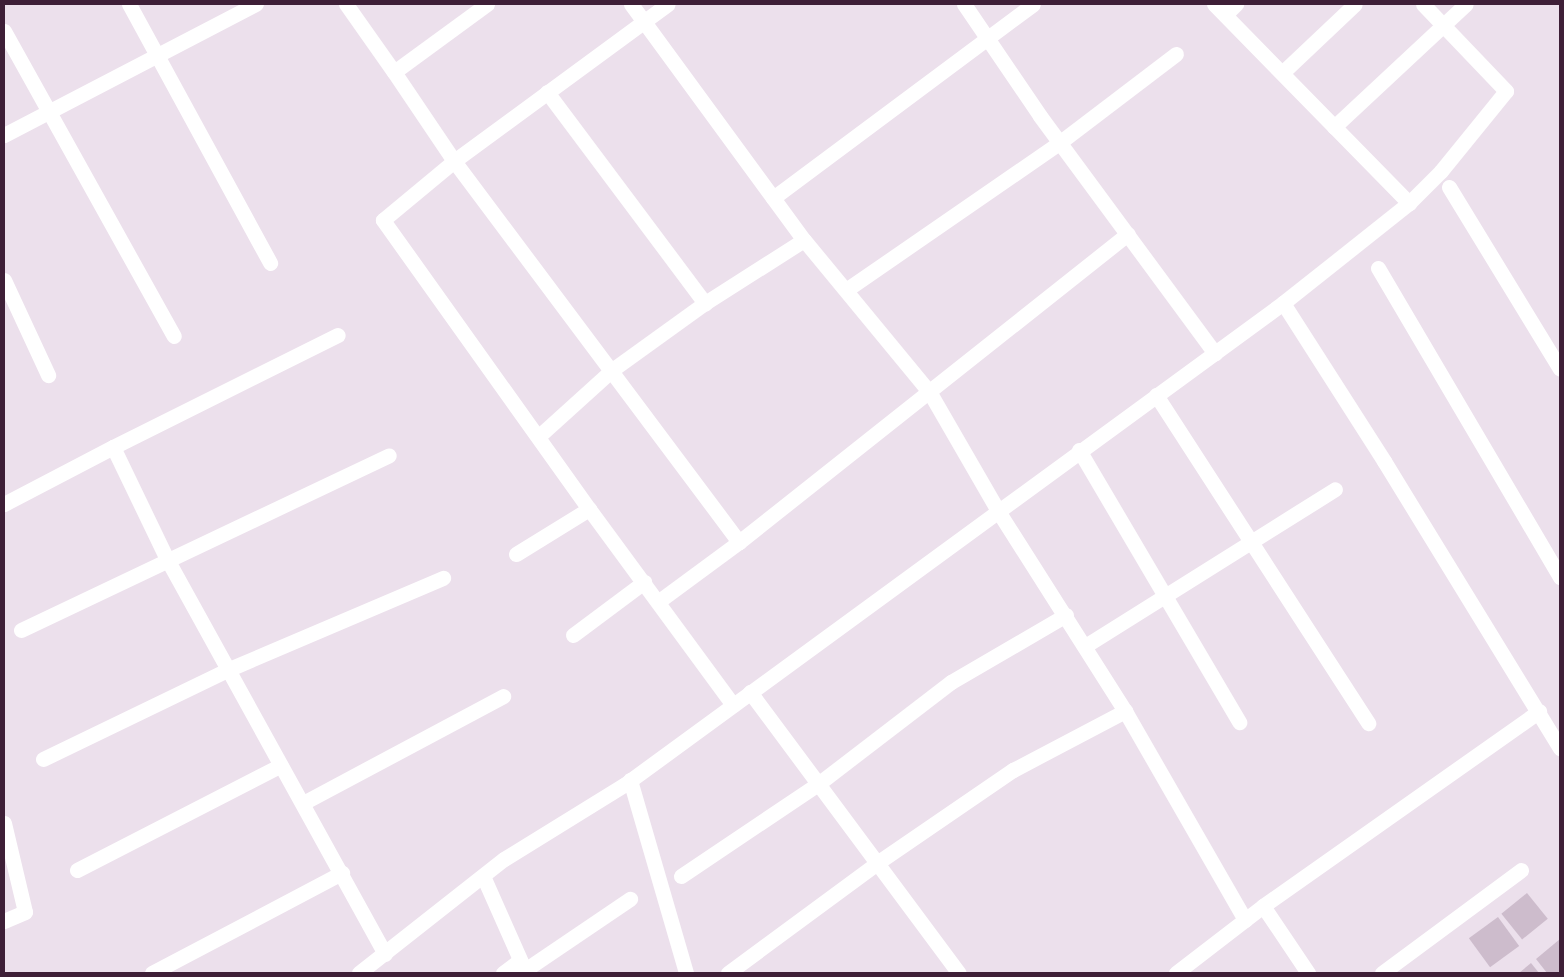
<!DOCTYPE html>
<html>
<head>
<meta charset="utf-8">
<style>
	body { margin:0 }
	#map { position:relative; width:1564px; height:977px; overflow:hidden; background:#ece0ec; font-family:Lato,sans-serif }
	div>[style] { position:absolute }
	[style*='--x'] { left:calc(var(--x)*1px); top:calc(var(--y)*1px); width:calc(var(--w)*1px); rotate:calc(var(--a)*1deg) }
	.building>* { inset:0; background:#cdbccc; transform-origin:0 0 }
	.street>* { height:15px; margin:-7.5px; padding:0 7.5px; transform-origin:7.5px; border-radius:7.5px; background:#fff }
	span { translate:-50% -50%; white-space:nowrap; text-align:center; line-height:1.15; -webkit-text-stroke:4px #f8f1f9; paint-order:stroke }
	.frame { position:absolute; inset:0; border:5px solid #3e1f37; pointer-events:none }
</style>
</head>
<body>
<div id="map">
	<div class="building">
		<div style="left:1527px;top:893px;width:33px;height:33px;rotate:51deg"></div>
		<div style="left:1498px;top:917px;width:36px;height:36px;rotate:54deg"></div>
		<div style="clip-path:polygon(1560px 939px,1560px 973px,1547px 973px,1536px 959px)"></div>
		<div style="clip-path:polygon(1531px 963px,1539px 973px,1519px 973px)"></div>
	</div>
	<div class="street">
		<div style="--x:129;--y:4;--w:295;--a:61.4"></div>
		<div style="--x:346;--y:4;--w:83;--a:54.8"></div>
		<div style="--x:487;--y:4;--w:115;--a:143.8"></div>
		<div style="--x:394;--y:72;--w:107;--a:56"></div>
		<div style="--x:454;--y:161;--w:265;--a:-36.3"></div>
		<div style="--x:631;--y:4;--w:293;--a:53.8"></div>
		<div style="--x:804;--y:240;--w:198;--a:50.5"></div>
		<div style="--x:930;--y:393;--w:136;--a:60"></div>
		<div style="--x:998;--y:511;--w:237;--a:57.6"></div>
		<div style="--x:964;--y:4;--w:135;--a:55.8"></div>
		<div style="--x:1040;--y:116;--w:295;--a:53.6"></div>
		<div style="--x:1214;--y:4;--w:279;--a:45.6"></div>
		<div style="--x:1225;--y:15;--w:16;--a:-45"></div>
		<div style="--x:4;--y:31;--w:349;--a:60.9"></div>
		<div style="--x:1282;--y:73;--w:100;--a:-43.4"></div>
		<div style="--x:547;--y:92;--w:264;--a:53.2"></div>
		<div style="--x:1334;--y:127;--w:180;--a:-43"></div>
		<div style="--x:4;--y:135;--w:284;--a:-27.5"></div>
		<div style="--x:1449;--y:187;--w:213;--a:58.6"></div>
		<div style="--x:773;--y:198;--w:324;--a:-36.7"></div>
		<div style="--x:1378;--y:268;--w:359;--a:59.5"></div>
		<div style="--x:4;--y:280;--w:105;--a:65.1"></div>
		<div style="--x:846;--y:290;--w:259;--a:-34.6"></div>
		<div style="--x:1059;--y:143;--w:147;--a:-37.3"></div>
		<div style="--x:1283;--y:303;--w:188;--a:57.4"></div>
		<div style="--x:1384;--y:461;--w:337;--a:58.5"></div>
		<div style="--x:1156;--y:395;--w:391;--a:57.1"></div>
		<div style="--x:539;--y:436;--w:98;--a:-42.1"></div>
		<div style="--x:612;--y:370;--w:115;--a:-35.8"></div>
		<div style="--x:705;--y:303;--w:117;--a:-32.5"></div>
		<div style="--x:113;--y:447;--w:251;--a:-26.5"></div>
		<div style="--x:1079;--y:450;--w:316;--a:59.5"></div>
		<div style="--x:4;--y:504;--w:123;--a:-27.6"></div>
		<div style="--x:113;--y:447;--w:124;--a:64.3"></div>
		<div style="--x:167;--y:559;--w:451;--a:61.1"></div>
		<div style="--x:516;--y:554;--w:86;--a:-31.7"></div>
		<div style="--x:659;--y:601;--w:99;--a:-36.4"></div>
		<div style="--x:21;--y:630;--w:407;--a:-25.4"></div>
		<div style="--x:573;--y:635;--w:89;--a:-36.7"></div>
		<div style="--x:1085;--y:646;--w:295;--a:-32.1"></div>
		<div style="--x:750;--y:692;--w:350;--a:53.4"></div>
		<div style="--x:733;--y:705;--w:243;--a:-126.3"></div>
		<div style="--x:589;--y:509;--w:355;--a:-125.5"></div>
		<div style="--x:383;--y:220;--w:92;--a:-39.7"></div>
		<div style="--x:454;--y:161;--w:476;--a:53.2"></div>
		<div style="--x:739;--y:542;--w:496;--a:-38.4"></div>
		<div style="--x:43;--y:759;--w:204;--a:-25.8"></div>
		<div style="--x:227;--y:670;--w:235;--a:-23.1"></div>
		<div style="--x:630;--y:780;--w:201;--a:73.8"></div>
		<div style="--x:303;--y:803;--w:227;--a:-28.1"></div>
		<div style="--x:4;--y:823;--w:91;--a:76.7"></div>
		<div style="--x:25;--y:912;--w:23;--a:157"></div>
		<div style="--x:77;--y:870;--w:229;--a:-27.2"></div>
		<div style="--x:483;--y:876;--w:106;--a:66.1"></div>
		<div style="--x:681;--y:876;--w:165;--a:-33.9"></div>
		<div style="--x:818;--y:784;--w:168;--a:-37.5"></div>
		<div style="--x:951;--y:682;--w:133;--a:-30.2"></div>
		<div style="--x:1263;--y:906;--w:81;--a:56.1"></div>
		<div style="--x:525;--y:970;--w:127;--a:-34.1"></div>
		<div style="--x:152;--y:973;--w:215;--a:-27.8"></div>
		<div style="--x:359;--y:973;--w:184;--a:-38.2"></div>
		<div style="--x:504;--y:859;--w:141;--a:-31.7"></div>
		<div style="--x:624;--y:785;--w:816;--a:-36.18"></div>
		<div style="--x:1283;--y:303;--w:161;--a:-38.4"></div>
		<div style="--x:1409;--y:203;--w:45;--a:-45"></div>
		<div style="--x:1441;--y:171;--w:103;--a:-50.9"></div>
		<div style="--x:1506;--y:91;--w:120;--a:-133.7"></div>
		<div style="--x:503;--y:973;--w:21;--a:-37"></div>
		<div style="--x:728;--y:973;--w:185;--a:-36.4"></div>
		<div style="--x:877;--y:863;--w:165;--a:-34.4"></div>
		<div style="--x:1013;--y:770;--w:127;--a:-27.8"></div>
		<div style="--x:1125;--y:711;--w:241;--a:60.1"></div>
		<div style="--x:1176;--y:973;--w:110;--a:-37.6"></div>
		<div style="--x:1263;--y:906;--w:338;--a:-35.2"></div>
		<div style="--x:1382;--y:973;--w:173;--a:-36.5"></div>
	</div>
	<div class="frame"></div>
</div>
</body>
</html>
